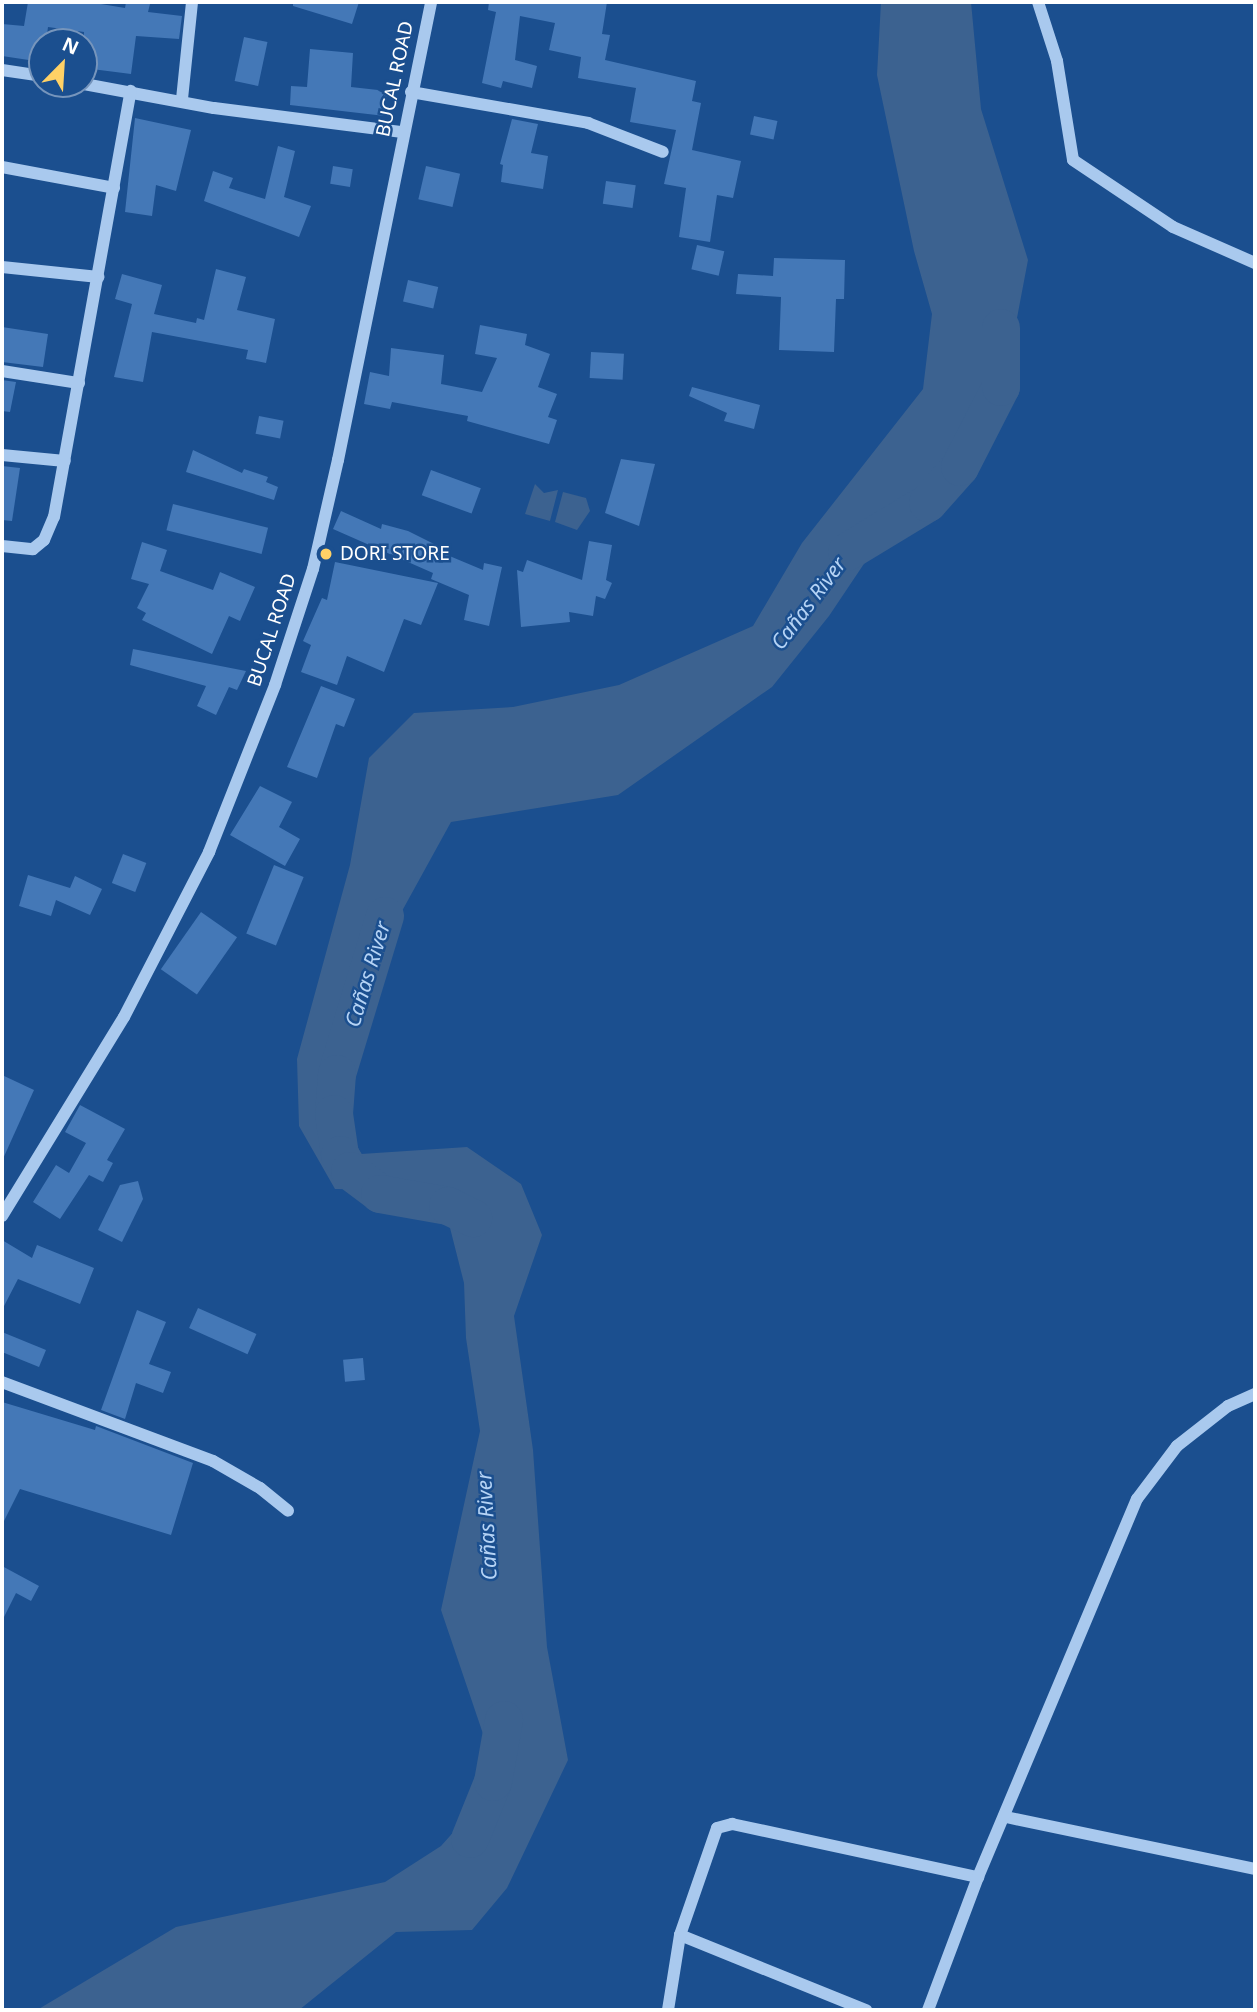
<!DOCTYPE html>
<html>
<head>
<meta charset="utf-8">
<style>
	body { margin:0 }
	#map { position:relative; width:1257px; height:2012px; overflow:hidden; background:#1b4f8f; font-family:"Noto Sans",sans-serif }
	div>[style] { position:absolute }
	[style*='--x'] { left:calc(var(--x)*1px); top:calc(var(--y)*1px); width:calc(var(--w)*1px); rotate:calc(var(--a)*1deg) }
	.water>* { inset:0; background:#3c6290 }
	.river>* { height:38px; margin:-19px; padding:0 19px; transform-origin:19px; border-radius:19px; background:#3c6290 }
	.building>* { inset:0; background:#4478b7; transform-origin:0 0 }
	.minor>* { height:12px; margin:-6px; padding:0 6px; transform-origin:6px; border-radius:6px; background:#a9c9ee }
	.dots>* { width:19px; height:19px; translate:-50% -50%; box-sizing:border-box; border:4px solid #1b4f8f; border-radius:50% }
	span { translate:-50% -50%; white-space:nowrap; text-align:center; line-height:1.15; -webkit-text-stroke:5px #1b4f8f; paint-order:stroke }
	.street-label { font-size:19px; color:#fff }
	.poi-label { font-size:19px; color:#fff }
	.left { translate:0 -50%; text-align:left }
	.water-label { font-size:21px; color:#b5d3f5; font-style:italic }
	.frame { position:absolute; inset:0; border:4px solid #fff; pointer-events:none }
	.north { position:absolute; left:28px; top:28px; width:70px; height:70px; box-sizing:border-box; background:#1b4f8f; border:2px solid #7695bc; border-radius:50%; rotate:24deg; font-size:19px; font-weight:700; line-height:28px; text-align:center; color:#fff }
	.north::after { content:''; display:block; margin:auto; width:24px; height:32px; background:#ffd166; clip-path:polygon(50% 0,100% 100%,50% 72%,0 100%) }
</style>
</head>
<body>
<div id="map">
	<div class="water">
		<div style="clip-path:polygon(881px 2px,971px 2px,981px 109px,1028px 260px,1009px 360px,983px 422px,947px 479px,892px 522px,829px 616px,772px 687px,618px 795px,451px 822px,336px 1031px,346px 1122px,361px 1154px,467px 1147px,521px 1184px,542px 1235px,514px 1316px,533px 1450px,547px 1647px,568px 1760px,507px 1888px,472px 1930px,396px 1932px,299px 2010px,37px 2010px,176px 1927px,385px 1882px,441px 1846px,499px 1781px,441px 1610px,480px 1431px,466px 1338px,464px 1283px,447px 1216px,401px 1190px,335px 1189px,299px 1126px,297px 1059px,350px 865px,369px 758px,414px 713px,513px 707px,619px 685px,753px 626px,802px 543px,923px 389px,932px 314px,914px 251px,877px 75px)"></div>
		<div style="clip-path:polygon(535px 484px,544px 493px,558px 490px,550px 521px,525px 514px)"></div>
		<div style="clip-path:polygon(563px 492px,586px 498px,590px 511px,577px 530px,555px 522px)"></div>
	</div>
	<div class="river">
		<div style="--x:847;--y:552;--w:95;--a:-31.2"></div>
		<div style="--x:928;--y:503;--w:48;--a:-48.4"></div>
		<div style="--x:960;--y:467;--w:90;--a:-62.9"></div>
		<div style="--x:1001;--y:387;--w:59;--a:-90"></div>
		<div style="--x:385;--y:916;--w:165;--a:106.9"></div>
		<div style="--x:337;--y:1074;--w:40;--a:94.3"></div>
		<div style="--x:334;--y:1114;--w:41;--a:81.7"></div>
		<div style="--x:340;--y:1155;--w:19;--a:58"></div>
		<div style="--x:350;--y:1171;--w:38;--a:37"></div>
		<div style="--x:380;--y:1194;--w:69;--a:10"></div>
		<div style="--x:448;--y:1206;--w:28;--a:26"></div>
		<div style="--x:470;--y:1839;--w:61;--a:-68"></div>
		<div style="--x:493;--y:1782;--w:63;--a:-79.9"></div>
	</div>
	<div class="building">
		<div style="clip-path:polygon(28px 2px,89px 2px,125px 8px,126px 2px,150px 4px,148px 12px,182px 16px,179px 39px,136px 36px,131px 74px,84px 68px,84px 32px,48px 27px,46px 42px,42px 42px,42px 62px,2px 56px,2px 24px,24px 26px)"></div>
		<div style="clip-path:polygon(293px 2px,359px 2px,352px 24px,293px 6px)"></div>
		<div style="clip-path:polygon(489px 2px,607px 2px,602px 34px,610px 35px,605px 60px,696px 81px,692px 101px,701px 103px,692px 150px,741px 161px,733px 198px,717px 195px,710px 242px,679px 237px,686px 188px,664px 184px,676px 130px,630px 122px,636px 88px,578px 78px,581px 57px,549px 50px,555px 23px,520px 16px,515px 60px,537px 66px,532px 88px,503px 81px,501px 88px,482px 83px,496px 12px,488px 10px)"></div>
		<div style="left:244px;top:37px;width:24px;height:45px;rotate:12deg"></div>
		<div style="clip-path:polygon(310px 49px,353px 53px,351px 87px,387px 91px,385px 116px,290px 105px,291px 86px,307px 87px)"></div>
		<div style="left:754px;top:116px;width:24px;height:19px;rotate:12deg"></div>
		<div style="clip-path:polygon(135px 118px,191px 130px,176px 191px,156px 185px,152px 216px,125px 212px)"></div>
		<div style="clip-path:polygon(512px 119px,538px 124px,531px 153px,548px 156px,543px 189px,501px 182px,503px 165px,500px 164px)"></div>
		<div style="clip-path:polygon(278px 146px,295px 151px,284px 197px,311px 206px,299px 237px,204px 201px,213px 171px,233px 178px,229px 188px,265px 199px)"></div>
		<div style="left:333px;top:166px;width:20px;height:18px;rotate:9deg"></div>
		<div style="left:426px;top:166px;width:35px;height:34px;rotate:13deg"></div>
		<div style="left:606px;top:181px;width:30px;height:23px;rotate:8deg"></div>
		<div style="left:697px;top:245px;width:28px;height:25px;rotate:13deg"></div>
		<div style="clip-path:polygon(774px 258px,845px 260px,844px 299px,836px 299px,834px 352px,779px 350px,781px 297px,736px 294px,738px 274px,773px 276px)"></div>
		<div style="clip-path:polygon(216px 269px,246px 277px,237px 310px,275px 319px,266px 363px,246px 359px,248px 350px,152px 332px,143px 382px,114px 377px,132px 304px,115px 299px,122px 274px,162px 285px,154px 314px,196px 323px,197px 318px,204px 320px)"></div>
		<div style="left:408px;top:280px;width:31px;height:22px;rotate:13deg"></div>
		<div style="clip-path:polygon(480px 325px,527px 334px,525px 345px,550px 354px,538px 387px,557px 394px,548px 417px,557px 420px,549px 444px,467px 421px,468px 416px,392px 402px,390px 409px,364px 404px,370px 372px,389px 376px,391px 348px,444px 355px,441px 384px,482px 392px,497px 358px,475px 354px)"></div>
		<div style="clip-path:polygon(2px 327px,48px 334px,43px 367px,2px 362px)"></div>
		<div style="left:591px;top:352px;width:33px;height:26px;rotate:3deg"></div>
		<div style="clip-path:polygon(2px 380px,16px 382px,10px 412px,2px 411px)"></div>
		<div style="clip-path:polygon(692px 387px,760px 405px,754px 429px,724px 421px,727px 413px,689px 396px)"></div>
		<div style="left:259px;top:416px;width:25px;height:18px;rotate:11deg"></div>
		<div style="clip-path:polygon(193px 450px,242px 473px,244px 469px,268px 477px,266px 482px,278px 487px,274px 500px,186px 472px)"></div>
		<div style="clip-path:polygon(621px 459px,655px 464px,639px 526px,605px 513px)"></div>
		<div style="clip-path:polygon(2px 466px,20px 468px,12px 521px,2px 520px)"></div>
		<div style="left:431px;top:470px;width:53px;height:27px;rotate:20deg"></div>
		<div style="left:173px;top:504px;width:98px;height:27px;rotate:14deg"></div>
		<div style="clip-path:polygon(341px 511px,381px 529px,382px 524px,408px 531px,442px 548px,440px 552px,483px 570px,484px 563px,502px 567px,489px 626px,464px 620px,469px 595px,431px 579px,433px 573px,333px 529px)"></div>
		<div style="clip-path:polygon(589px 541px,612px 545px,606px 580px,612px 583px,605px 599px,596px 596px,593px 616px,569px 612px,570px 622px,521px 627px,517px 570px,523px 572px,527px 560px,582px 580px)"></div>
		<div style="clip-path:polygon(142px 542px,167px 550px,160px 571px,213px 590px,220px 572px,255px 587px,240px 621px,229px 616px,212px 654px,142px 620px,146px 613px,137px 608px,149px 584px,131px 579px)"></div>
		<div style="clip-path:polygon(335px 562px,438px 583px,421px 625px,404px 619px,384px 672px,347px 656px,337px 685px,301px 672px,311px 645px,303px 641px,322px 598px,327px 600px)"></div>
		<div style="clip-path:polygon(133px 649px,246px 671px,237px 690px,229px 687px,216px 715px,197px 706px,206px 686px,130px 665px)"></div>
		<div style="clip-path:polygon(321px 686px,355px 699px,344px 727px,336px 724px,317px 778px,287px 767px)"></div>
		<div style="clip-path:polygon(260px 786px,292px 802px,279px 827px,300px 839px,285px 866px,230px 835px)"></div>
		<div style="left:123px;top:854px;width:25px;height:31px;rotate:21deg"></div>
		<div style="left:274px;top:865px;width:32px;height:74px;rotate:22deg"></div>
		<div style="clip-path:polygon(28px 875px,70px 888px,75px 876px,102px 889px,90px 915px,56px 900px,51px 916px,19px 906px)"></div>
		<div style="left:201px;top:912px;width:44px;height:70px;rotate:35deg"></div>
		<div style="clip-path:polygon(2px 1075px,34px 1090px,2px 1161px)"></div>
		<div style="clip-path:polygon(80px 1105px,125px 1129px,107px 1160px,113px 1163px,103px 1182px,89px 1175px,60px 1219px,33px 1202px,56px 1165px,69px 1173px,86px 1143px,65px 1132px)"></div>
		<div style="clip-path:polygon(138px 1181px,143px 1199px,122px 1242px,98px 1230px,120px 1185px)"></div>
		<div style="clip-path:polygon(2px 1240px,32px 1258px,37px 1245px,94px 1268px,80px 1304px,18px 1279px,2px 1310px)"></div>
		<div style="left:198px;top:1308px;width:64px;height:22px;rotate:24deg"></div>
		<div style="clip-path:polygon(137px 1310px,166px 1322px,149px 1364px,171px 1372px,163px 1393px,136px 1383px,125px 1419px,101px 1410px)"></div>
		<div style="clip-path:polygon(2px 1332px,46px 1350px,39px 1367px,2px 1352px)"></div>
		<div style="left:363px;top:1358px;width:22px;height:20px;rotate:85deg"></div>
		<div style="clip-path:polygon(2px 1402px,95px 1430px,96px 1426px,193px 1463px,171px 1535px,20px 1489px,2px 1525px)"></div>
		<div style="clip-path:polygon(2px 1566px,39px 1586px,31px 1601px,16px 1593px,2px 1621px)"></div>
	</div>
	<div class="minor">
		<div style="--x:1038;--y:2;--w:62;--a:72.1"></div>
		<div style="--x:1057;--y:61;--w:100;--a:80.8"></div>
		<div style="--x:1073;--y:160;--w:120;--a:33.8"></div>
		<div style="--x:1173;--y:227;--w:90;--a:23.7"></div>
		<div style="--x:2;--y:70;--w:40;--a:8.5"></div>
		<div style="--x:84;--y:84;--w:132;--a:10.5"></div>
		<div style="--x:214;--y:108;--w:190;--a:7.3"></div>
		<div style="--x:411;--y:92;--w:180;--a:9.9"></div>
		<div style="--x:588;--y:123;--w:80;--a:21.1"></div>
		<div style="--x:182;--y:99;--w:98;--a:-84.1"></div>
		<div style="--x:2;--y:167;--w:114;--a:10.6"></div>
		<div style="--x:2;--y:267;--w:97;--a:5.9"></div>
		<div style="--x:2;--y:371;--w:78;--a:8.9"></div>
		<div style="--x:2;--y:455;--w:63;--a:5.4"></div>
		<div style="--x:2;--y:546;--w:31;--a:6"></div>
		<div style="--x:33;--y:549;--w:14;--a:-39"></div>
		<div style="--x:44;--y:540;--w:25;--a:-67"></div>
		<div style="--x:54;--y:517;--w:433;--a:-79.8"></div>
		<div style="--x:2;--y:1216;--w:233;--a:-58.5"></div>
		<div style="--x:124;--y:1017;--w:186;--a:-62.7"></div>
		<div style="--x:209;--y:852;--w:180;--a:-68.4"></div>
		<div style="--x:275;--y:685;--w:122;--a:-71.9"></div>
		<div style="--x:313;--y:569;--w:112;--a:-77.1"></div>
		<div style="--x:338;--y:460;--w:467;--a:-78.5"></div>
		<div style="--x:2;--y:1382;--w:225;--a:20.5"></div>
		<div style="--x:213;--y:1461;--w:54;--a:29.9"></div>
		<div style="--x:260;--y:1488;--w:36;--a:39"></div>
		<div style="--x:1006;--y:1817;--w:254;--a:11.8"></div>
		<div style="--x:680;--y:1935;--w:201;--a:22"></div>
		<div style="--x:668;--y:2010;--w:76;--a:-80.9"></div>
		<div style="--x:680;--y:1935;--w:113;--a:-70.9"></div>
		<div style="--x:717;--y:1828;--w:16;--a:-15"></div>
		<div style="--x:732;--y:1824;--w:252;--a:12.2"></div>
		<div style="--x:928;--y:2010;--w:142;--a:-69.4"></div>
		<div style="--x:978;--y:1877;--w:410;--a:-67.2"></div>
		<div style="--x:1137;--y:1499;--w:66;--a:-53"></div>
		<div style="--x:1177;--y:1446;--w:65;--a:-38.1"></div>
		<div style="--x:1228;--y:1406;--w:30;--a:-24"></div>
	</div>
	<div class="dots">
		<div style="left:326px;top:554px;background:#ffd166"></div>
	</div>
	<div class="street-label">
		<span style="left:395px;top:79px;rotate:-78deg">BUCAL ROAD</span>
		<span style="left:272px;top:630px;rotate:-72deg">BUCAL ROAD</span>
	</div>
	<div class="poi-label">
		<span class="left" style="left:340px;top:554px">DORI STORE</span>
	</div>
	<div class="water-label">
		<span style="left:808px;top:603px;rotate:-53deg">Cañas River</span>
		<span style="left:367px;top:974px;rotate:-73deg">Cañas River</span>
		<span style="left:486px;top:1526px;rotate:-93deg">Cañas River</span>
	</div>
	<div class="frame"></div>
	<div class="north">N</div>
</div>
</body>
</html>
